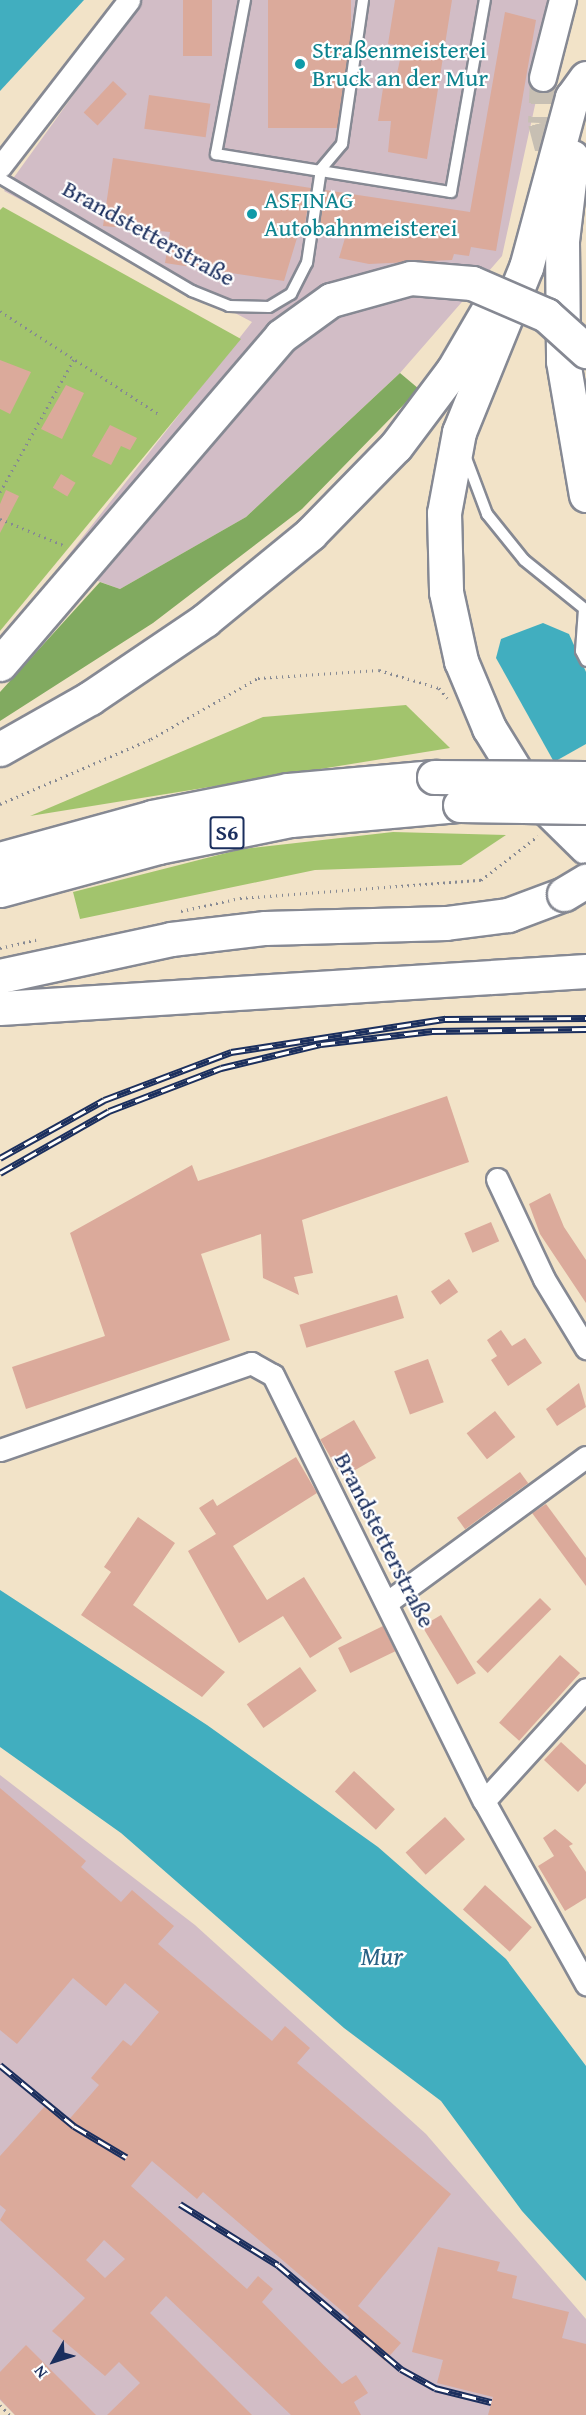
<!DOCTYPE html>
<html>
<head>
<meta charset="utf-8">
<style>
	body { margin:0 }
	#map { position:relative; width:586px; height:2415px; overflow:hidden; background:#f2e3c8; font-family:"Gentium Book Plus",serif }
	div>[style] { position:absolute }
	[style*='--x'] { left:calc(var(--x)*1px); top:calc(var(--y)*1px); width:calc(var(--w)*1px); rotate:calc(var(--a)*1deg) }
	.industrial>* { inset:0; background:#d2bdc6 }
	.green>* { inset:0; background:#a2c46d }
	.forest>* { inset:0; background:#81aa60 }
	.water>* { inset:0; background:#41aebf }
	.building>* { inset:0; background:#dbaa9b; transform-origin:0 0 }
	.tertiary-tunnel>* { height:26px; margin-top:-13px; transform-origin:0; background:repeating-linear-gradient(90deg,#c7bfb3 0 26px,transparent 0 39px) }
	.path>* { height:3px; margin-top:-1.5px; transform-origin:0; background:repeating-linear-gradient(90deg,#868993 0 1.5px,transparent 0 6px) }
	.roads { filter:drop-shadow(2px 0 #868993) drop-shadow(-2px 0 #868993) drop-shadow(0 2px #868993) drop-shadow(0 -2px #868993) }
	.service>* { height:10px; margin:-5px; padding:0 5px; transform-origin:5px; border-radius:5px; background:#fff }
	.minor>* { height:21px; margin:-10.5px; padding:0 10.5px; transform-origin:10.5px; border-radius:10.5px; background:#fff }
	.tertiary>* { height:26px; margin:-13px; padding:0 13px; transform-origin:13px; border-radius:13px; background:#fff }
	.motorway>* { height:33px; margin:-16.5px; padding:0 16.5px; transform-origin:16.5px; border-radius:16.5px; background:#fff }
	.rail>* { height:7px; margin-top:-3.5px; transform-origin:0; background:repeating-linear-gradient(90deg,#fff 0 14px,#1b2f5e 0 28px); box-sizing:border-box; border-block:2px solid #1b2f5e }
	.bridges { filter:drop-shadow(2px 0 #868993) drop-shadow(-2px 0 #868993) drop-shadow(0 2px #868993) drop-shadow(0 -2px #868993) }
	.motorway-bridge>* { height:33px; margin:-16.5px; padding:0 16.5px; transform-origin:16.5px; border-radius:16.5px; background:#fff }
	.dots>* { width:16px; height:16px; translate:-50% -50%; box-sizing:border-box; border:3px solid #fff; border-radius:50% }
	span { translate:-50% -50%; white-space:nowrap; text-align:center; line-height:1.15; -webkit-text-stroke:4.5px #fff; paint-order:stroke }
	.shield-label span { padding:2px 4px; background:#fff; border:2px solid; border-radius:4px; -webkit-text-stroke-width:0 }
	.shield-label { font-size:22px; color:#1b2f5e; font-weight:700 }
	.culture-label { font-size:24px; color:#0d838f }
	.left { translate:0 -50%; text-align:left }
	.street-label { font-size:24px; color:#1b2f5e }
	.water-label { font-size:26px; color:#2a6285; font-style:italic }
	.north { position:absolute; left:24px; top:2331px; width:60px; height:60px; -webkit-text-stroke:4px #fff; paint-order:stroke; rotate:231deg; font-size:16px; font-weight:700; line-height:24px; text-align:center; color:#1b2f5e }
	.north::after { content:''; display:block; margin:auto; width:21px; height:27px; background:#1b2f5e; clip-path:polygon(50% 0,100% 100%,50% 72%,0 100%) }
</style>
</head>
<body>
<div id="map">
	<div class="industrial">
		<div style="clip-path:polygon(142px 0,558px 0,502px 256px,400px 373px,246px 517px,120px 589px,59px 567px,252px 322px,4px 191px)"></div>
		<div style="clip-path:polygon(0 1775px,195px 1925px,426px 2134px,586px 2319px,586px 2415px,15px 2415px,0 2400px)"></div>
	</div>
	<div class="green">
		<div style="clip-path:polygon(3px 207px,241px 339px,0 631px,0 210px)"></div>
		<div style="clip-path:polygon(406px 705px,450px 748px,30px 816px,263px 717px)"></div>
		<div style="clip-path:polygon(393px 832px,506px 835px,461px 865px,315px 870px,80px 919px,73px 892px,242px 849px)"></div>
	</div>
	<div class="forest">
		<div style="clip-path:polygon(400px 373px,419px 389px,302px 509px,153px 623px,0 721px,0 692px,100px 582px,120px 589px,246px 517px)"></div>
	</div>
	<div class="water">
		<div style="clip-path:polygon(0 0,84px 0,0 91px)"></div>
		<div style="clip-path:polygon(543px 623px,569px 634px,586px 672px,586px 744px,554px 762px,496px 658px,501px 639px)"></div>
		<div style="clip-path:polygon(0 1590px,207px 1725px,378px 1847px,506px 1959px,586px 2066px,586px 2281px,522px 2211px,441px 2101px,344px 2028px,121px 1833px,0 1747px)"></div>
	</div>
	<div class="building">
		<div style="left:183px;top:0;width:29px;height:56px"></div>
		<div style="left:268px;top:0;width:83px;height:128px"></div>
		<div style="clip-path:polygon(395px 0,452px 0,427px 159px,388px 152px,391px 121px,378px 121px,385px 75px,396px 78px,403px 46px,388px 44px)"></div>
		<div style="clip-path:polygon(505px 12px,536px 20px,496px 251px,471px 247px,469px 256px,454px 254px,452px 260px,369px 264px,339px 258px,345px 238px,319px 232px,325px 190px,470px 212px)"></div>
		<div style="left:113px;top:81px;width:19px;height:43px;rotate:43deg"></div>
		<div style="left:149px;top:95px;width:62px;height:34px;rotate:8deg"></div>
		<div style="clip-path:polygon(113px 158px,311px 188px,304px 229px,300px 228px,284px 281px,165px 263px,170px 232px,103px 226px)"></div>
		<div style="clip-path:polygon(0 360px,31px 372px,10px 414px,0 409px)"></div>
		<div style="clip-path:polygon(66px 385px,84px 393px,62px 439px,41px 429px)"></div>
		<div style="clip-path:polygon(110px 425px,137px 438px,130px 450px,121px 446px,111px 465px,92px 456px)"></div>
		<div style="left:61px;top:474px;width:17px;height:16px;rotate:31deg"></div>
		<div style="clip-path:polygon(6px 490px,19px 496px,0 533px,0 504px)"></div>
		<div style="clip-path:polygon(447px 1096px,469px 1162px,302px 1220px,313px 1273px,294px 1277px,299px 1295px,263px 1278px,261px 1234px,201px 1254px,230px 1340px,26px 1409px,12px 1367px,105px 1336px,70px 1233px,192px 1165px,198px 1181px)"></div>
		<div style="clip-path:polygon(550px 1193px,564px 1227px,586px 1260px,586px 1303px,540px 1234px,529px 1204px)"></div>
		<div style="left:491px;top:1222px;width:21px;height:29px;rotate:67deg"></div>
		<div style="left:449px;top:1279px;width:16px;height:22px;rotate:55deg"></div>
		<div style="left:397px;top:1295px;width:24px;height:102px;rotate:73deg"></div>
		<div style="clip-path:polygon(501px 1330px,512px 1346px,525px 1338px,542px 1363px,508px 1386px,491px 1360px,497px 1356px,487px 1340px)"></div>
		<div style="left:428px;top:1359px;width:46px;height:36px;rotate:70deg"></div>
		<div style="clip-path:polygon(579px 1383px,586px 1407px,557px 1426px,546px 1409px)"></div>
		<div style="left:495px;top:1411px;width:33px;height:36px;rotate:52deg"></div>
		<div style="left:354px;top:1420px;width:44px;height:39px;rotate:60deg"></div>
		<div style="clip-path:polygon(296px 1457px,317px 1493px,233px 1546px,267px 1600px,304px 1577px,342px 1638px,310px 1658px,283px 1616px,239px 1643px,188px 1551px,216px 1534px,199px 1508px,213px 1499px,217px 1506px)"></div>
		<div style="left:520px;top:1472px;width:14px;height:78px;rotate:54deg"></div>
		<div style="clip-path:polygon(546px 1504px,586px 1558px,586px 1586px,532px 1513px)"></div>
		<div style="clip-path:polygon(138px 1517px,175px 1543px,133px 1605px,225px 1672px,202px 1697px,81px 1615px,111px 1572px,104px 1567px)"></div>
		<div style="left:540px;top:1598px;width:16px;height:90px;rotate:45deg"></div>
		<div style="left:441px;top:1615px;width:68px;height:22px;rotate:59deg"></div>
		<div style="left:383px;top:1626px;width:28px;height:50px;rotate:64deg"></div>
		<div style="left:560px;top:1655px;width:27px;height:91px;rotate:42deg"></div>
		<div style="left:300px;top:1667px;width:29px;height:65px;rotate:55deg"></div>
		<div style="clip-path:polygon(561px 1742px,586px 1765px,586px 1783px,578px 1792px,544px 1760px)"></div>
		<div style="left:354px;top:1771px;width:56px;height:28px;rotate:43deg"></div>
		<div style="clip-path:polygon(evenodd,0 1788px,86px 1861px,81px 1867px,121px 1902px,132px 1890px,174px 1926px,158px 1944px,272px 2041px,285px 2026px,310px 2048px,297px 2063px,451px 2194px,358px 2306px,401px 2343px,385px 2361px,345px 2327px,349px 2317px,203px 2192px,197px 2199px,152px 2161px,131px 2186px,247px 2289px,258px 2276px,273px 2289px,262px 2302px,342px 2384px,356px 2375px,368px 2393px,354px 2402px,361px 2415px,291px 2415px,166px 2296px,150px 2313px,252px 2415px,107px 2415px,140px 2383px,119px 2362px,105px 2376px,52px 2331px,85px 2298px,0 2220px,6px 2210px,0 2205px,0 2156px,46px 2105px,66px 2123px,99px 2085px,91px 2078px,123px 2040px,131px 2046px,159px 2012px,125px 1983px,106px 2006px,73px 1978px,17px 2044px,0 2030px,0 1788px,104px 2240px,125px 2259px,105px 2278px,86px 2260px,104px 2240px)"></div>
		<div style="left:445px;top:1817px;width:30px;height:53px;rotate:48deg"></div>
		<div style="clip-path:polygon(555px 1829px,573px 1844px,569px 1846px,586px 1872px,586px 1898px,565px 1911px,538px 1866px,554px 1856px,543px 1838px)"></div>
		<div style="left:485px;top:1885px;width:63px;height:33px;rotate:42deg"></div>
		<div style="clip-path:polygon(438px 2247px,500px 2262px,497px 2271px,517px 2276px,512px 2298px,569px 2312px,562px 2338px,586px 2344px,586px 2415px,488px 2415px,493px 2397px,437px 2383px,443px 2360px,412px 2352px)"></div>
		<div style="clip-path:polygon(26px 2345px,96px 2415px,15px 2415px,0 2399px,0 2372px)"></div>
	</div>
	<div class="tertiary-tunnel">
		<div style="--x:543;--y:78;--w:45;--a:92.5"></div>
		<div style="--x:541;--y:123;--w:28;--a:75"></div>
		<div style="--x:548;--y:150;--w:69;--a:56.8"></div>
	</div>
	<div class="path">
		<div style="--x:0;--y:311;--w:191;--a:33"></div>
		<div style="--x:0;--y:492;--w:152;--a:-60.9"></div>
		<div style="--x:0;--y:519;--w:68;--a:22.4"></div>
		<div style="--x:0;--y:804;--w:164;--a:-23.3"></div>
		<div style="--x:151;--y:739;--w:123;--a:-29.7"></div>
		<div style="--x:258;--y:678;--w:121;--a:-3.8"></div>
		<div style="--x:379;--y:670;--w:63;--a:16.7"></div>
		<div style="--x:439;--y:688;--w:13;--a:51"></div>
		<div style="--x:181;--y:911;--w:60;--a:-12.4"></div>
		<div style="--x:240;--y:898;--w:242;--a:-4.3"></div>
		<div style="--x:481;--y:880;--w:72;--a:-37.7"></div>
		<div style="--x:0;--y:948;--w:37;--a:-13"></div>
		<div style="--x:0;--y:2405;--w:14;--a:45"></div>
	</div>
	<div class="roads">
		<div class="service">
			<div style="--x:245;--y:0;--w:157;--a:100.7"></div>
			<div style="--x:216;--y:154;--w:238;--a:9.2"></div>
			<div style="--x:451;--y:192;--w:195;--a:-80"></div>
			<div style="--x:0;--y:178;--w:223;--a:30.5"></div>
			<div style="--x:192;--y:291;--w:40;--a:22"></div>
			<div style="--x:229;--y:306;--w:40;--a:1.4"></div>
			<div style="--x:269;--y:307;--w:26;--a:-31"></div>
			<div style="--x:291;--y:294;--w:35;--a:-63"></div>
			<div style="--x:307;--y:263;--w:95;--a:-81.5"></div>
			<div style="--x:321;--y:169;--w:33;--a:-50"></div>
			<div style="--x:342;--y:144;--w:146;--a:-81.7"></div>
			<div style="--x:466;--y:458;--w:60;--a:69.4"></div>
			<div style="--x:487;--y:514;--w:59;--a:51.2"></div>
			<div style="--x:524;--y:560;--w:80;--a:38.9"></div>
			<div style="--x:584;--y:609;--w:42;--a:94.1"></div>
			<div style="--x:581;--y:651;--w:11;--a:63"></div>
		</div>
		<div class="minor">
			<div style="--x:0;--y:167;--w:211;--a:-52.3"></div>
			<div style="--x:497;--y:1179;--w:110;--a:64.8"></div>
			<div style="--x:544;--y:1279;--w:81;--a:58.7"></div>
			<div style="--x:0;--y:1450;--w:266;--a:-19.1"></div>
			<div style="--x:251;--y:1363;--w:25;--a:29"></div>
			<div style="--x:273;--y:1375;--w:475;--a:63.7"></div>
			<div style="--x:484;--y:1801;--w:210;--a:60.9"></div>
			<div style="--x:389;--y:1601;--w:244;--a:-36.2"></div>
			<div style="--x:484;--y:1801;--w:151;--a:-47.7"></div>
		</div>
		<div class="tertiary">
			<div style="--x:543;--y:78;--w:81;--a:-75.6"></div>
		</div>
		<div class="motorway">
			<div style="--x:586;--y:78;--w:24;--a:126"></div>
			<div style="--x:572;--y:97;--w:176;--a:105.1"></div>
			<div style="--x:526;--y:267;--w:178;--a:112.1"></div>
			<div style="--x:459;--y:432;--w:82;--a:100.5"></div>
			<div style="--x:444;--y:513;--w:79;--a:88.5"></div>
			<div style="--x:446;--y:592;--w:71;--a:77.7"></div>
			<div style="--x:461;--y:661;--w:73;--a:67.3"></div>
			<div style="--x:489;--y:728;--w:70;--a:58.3"></div>
			<div style="--x:526;--y:788;--w:84;--a:44.5"></div>
			<div style="--x:572;--y:157;--w:85;--a:96.8"></div>
			<div style="--x:562;--y:241;--w:120;--a:89.5"></div>
			<div style="--x:563;--y:361;--w:136;--a:80.3"></div>
			<div style="--x:0;--y:749;--w:103;--a:-29.5"></div>
			<div style="--x:90;--y:698;--w:139;--a:-34.1"></div>
			<div style="--x:205;--y:620;--w:136;--a:-39.3"></div>
			<div style="--x:310;--y:534;--w:123;--a:-45.7"></div>
			<div style="--x:396;--y:446;--w:95;--a:-53.1"></div>
			<div style="--x:453;--y:370;--w:75;--a:-59.7"></div>
			<div style="--x:0;--y:859;--w:158;--a:-15.4"></div>
			<div style="--x:152;--y:817;--w:139;--a:-11.2"></div>
			<div style="--x:288;--y:790;--w:147;--a:-5.1"></div>
			<div style="--x:0;--y:890;--w:164;--a:-15.2"></div>
			<div style="--x:158;--y:847;--w:136;--a:-11.5"></div>
			<div style="--x:291;--y:820;--w:170;--a:-5.1"></div>
			<div style="--x:0;--y:976;--w:175;--a:-12.2"></div>
			<div style="--x:171;--y:939;--w:95;--a:-6.7"></div>
			<div style="--x:265;--y:928;--w:181;--a:-1.6"></div>
			<div style="--x:446;--y:923;--w:63;--a:-7.4"></div>
			<div style="--x:508;--y:915;--w:60;--a:-20.6"></div>
			<div style="--x:0;--y:1008;--w:587;--a:-3.61"></div>
		</div>
	</div>
	<div class="rail">
		<div style="--x:0;--y:1158;--w:119;--a:-29.1"></div>
		<div style="--x:104;--y:1100;--w:136;--a:-20.7"></div>
		<div style="--x:231;--y:1052;--w:217;--a:-8.8"></div>
		<div style="--x:445;--y:1019;--w:141;--a:-0.4"></div>
		<div style="--x:0;--y:1173;--w:125;--a:-29.6"></div>
		<div style="--x:109;--y:1111;--w:120;--a:-21"></div>
		<div style="--x:221;--y:1068;--w:103;--a:-13.5"></div>
		<div style="--x:321;--y:1044;--w:112;--a:-6.7"></div>
		<div style="--x:432;--y:1031;--w:154;--a:-0.7"></div>
		<div style="--x:0;--y:2065;--w:96;--a:39.5"></div>
		<div style="--x:74;--y:2126;--w:61;--a:30.8"></div>
		<div style="--x:180;--y:2204;--w:115;--a:31.9"></div>
		<div style="--x:278;--y:2265;--w:161;--a:40.2"></div>
		<div style="--x:401;--y:2369;--w:39;--a:29"></div>
		<div style="--x:435;--y:2388;--w:58;--a:14"></div>
	</div>
	<div class="bridges">
		<div class="motorway-bridge">
			<div style="--x:0;--y:664;--w:432;--a:-49.4"></div>
			<div style="--x:281;--y:336;--w:62;--a:-35.8"></div>
			<div style="--x:331;--y:300;--w:83;--a:-15.4"></div>
			<div style="--x:411;--y:278;--w:61;--a:4.7"></div>
			<div style="--x:472;--y:283;--w:81;--a:23.4"></div>
			<div style="--x:546;--y:315;--w:54;--a:42"></div>
			<div style="--x:434;--y:777;--w:152;--a:0.4"></div>
			<div style="--x:460;--y:805;--w:126;--a:0.9"></div>
			<div style="--x:564;--y:894;--w:26;--a:-31"></div>
		</div>
	</div>
	<div class="dots">
		<div style="left:300px;top:64px;background:#0f9aa8"></div>
		<div style="left:252px;top:214px;background:#0f9aa8"></div>
	</div>
	<div class="shield-label">
		<span style="left:227px;top:833px">S6</span>
	</div>
	<div class="culture-label">
		<span class="left" style="left:312px;top:64px">Straßenmeisterei<br>Bruck an der Mur</span>
		<span class="left" style="left:264px;top:214px">ASFINAG<br>Autobahnmeisterei</span>
	</div>
	<div class="street-label">
		<span style="left:149px;top:233px;rotate:29deg">Brandstetterstraße</span>
		<span style="left:385px;top:1540px;rotate:63deg">Brandstetterstraße</span>
	</div>
	<div class="water-label">
		<span style="left:382px;top:1956px">Mur</span>
	</div>
	<div class="north">N</div>
</div>
</body>
</html>
